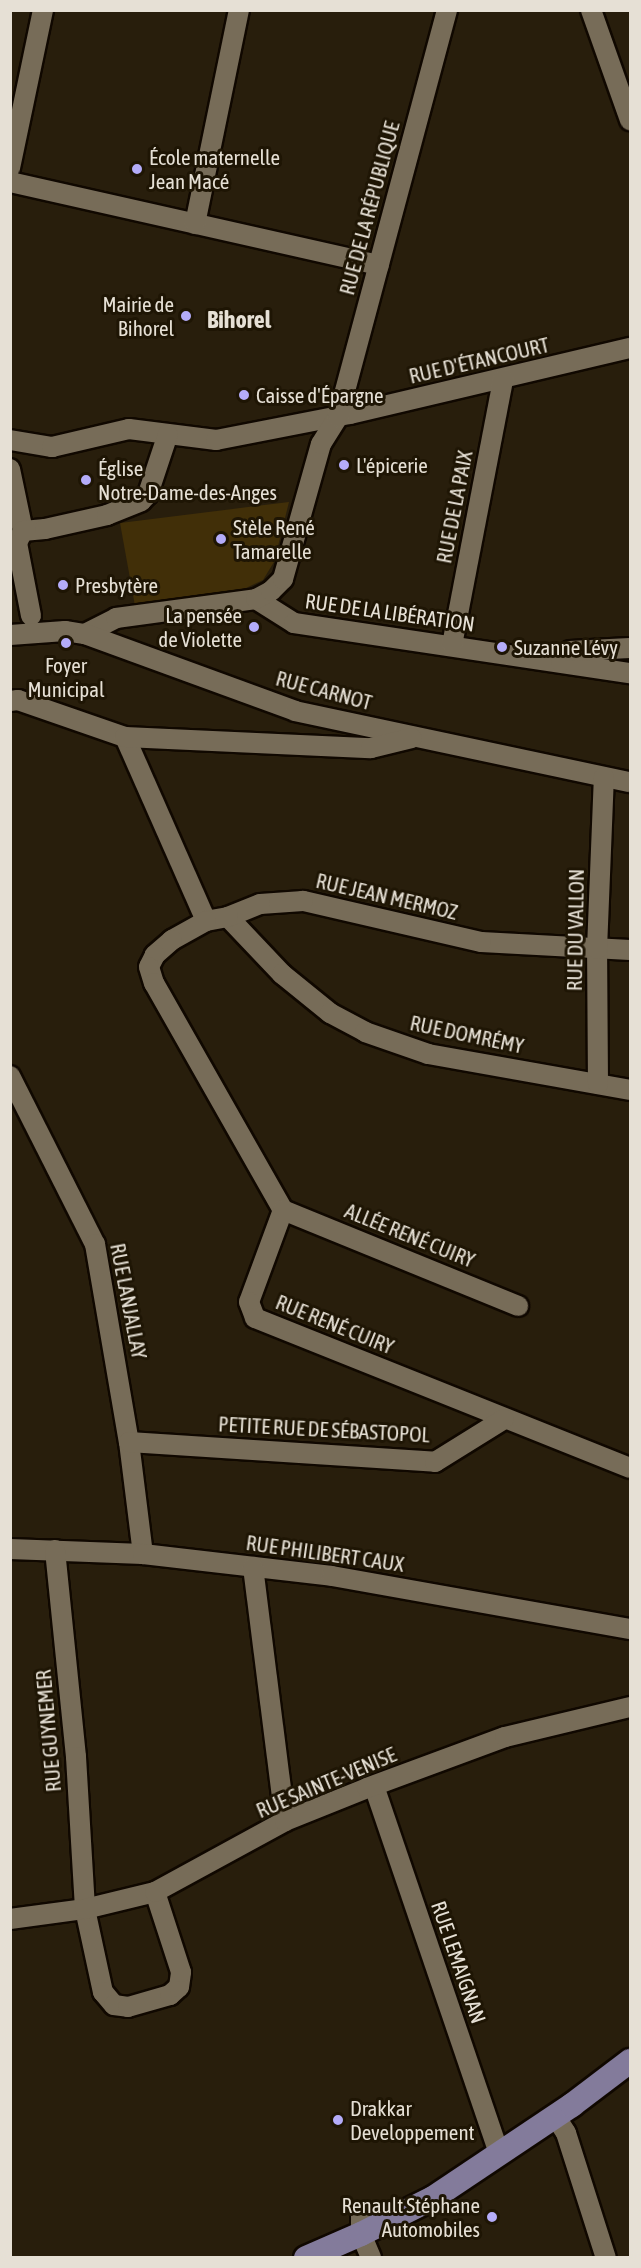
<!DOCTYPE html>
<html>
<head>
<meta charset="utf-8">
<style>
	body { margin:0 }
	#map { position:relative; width:641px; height:2268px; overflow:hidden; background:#281e0c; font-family:"Asap Condensed",sans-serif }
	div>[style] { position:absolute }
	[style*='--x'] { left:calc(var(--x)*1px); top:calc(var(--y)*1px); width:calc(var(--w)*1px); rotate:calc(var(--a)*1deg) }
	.green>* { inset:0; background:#412f08 }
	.roads { filter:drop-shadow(2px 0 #100800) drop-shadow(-2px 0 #100800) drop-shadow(0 2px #100800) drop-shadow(0 -2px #100800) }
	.minor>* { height:20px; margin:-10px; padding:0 10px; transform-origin:10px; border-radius:10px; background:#776c58 }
	.major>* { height:24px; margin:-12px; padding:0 12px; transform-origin:12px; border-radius:12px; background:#837b9b }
	.dots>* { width:16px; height:16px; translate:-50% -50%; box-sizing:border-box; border:3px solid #1e1504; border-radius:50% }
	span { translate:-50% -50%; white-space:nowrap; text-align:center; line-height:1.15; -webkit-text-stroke:6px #1e1504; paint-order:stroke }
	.poi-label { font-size:21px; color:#e6e0d5 }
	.left { translate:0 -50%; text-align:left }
	.right { translate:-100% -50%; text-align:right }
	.street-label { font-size:21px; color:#e6e0d5 }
	.quarter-label { font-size:24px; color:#e6e0d5; font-weight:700 }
	.frame { position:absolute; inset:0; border:12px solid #e6e0d5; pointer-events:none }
</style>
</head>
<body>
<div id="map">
	<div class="green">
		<div style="clip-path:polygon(289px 502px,274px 562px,263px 580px,244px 589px,135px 606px,120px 523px)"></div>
	</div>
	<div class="roads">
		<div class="minor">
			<div style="--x:591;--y:10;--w:117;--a:70.5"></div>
			<div style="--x:10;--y:168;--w:161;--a:-78.2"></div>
			<div style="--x:10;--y:182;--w:378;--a:12.7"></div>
			<div style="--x:195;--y:224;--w:218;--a:-78.4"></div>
			<div style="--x:10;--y:440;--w:43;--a:9.5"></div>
			<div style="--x:52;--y:447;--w:79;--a:-13.2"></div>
			<div style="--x:129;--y:429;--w:88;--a:7.2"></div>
			<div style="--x:216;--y:440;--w:136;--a:-11"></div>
			<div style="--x:350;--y:414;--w:288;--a:-13.3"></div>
			<div style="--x:10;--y:469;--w:63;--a:78.2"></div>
			<div style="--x:23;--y:531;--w:13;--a:117"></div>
			<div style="--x:17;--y:543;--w:74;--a:79.1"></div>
			<div style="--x:23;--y:531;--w:22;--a:-5"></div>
			<div style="--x:45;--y:529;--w:64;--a:-12.7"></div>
			<div style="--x:107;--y:515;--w:37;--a:-22"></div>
			<div style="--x:141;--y:501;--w:10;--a:-45"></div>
			<div style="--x:148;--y:494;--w:63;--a:-71.6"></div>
			<div style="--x:256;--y:599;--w:45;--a:32.3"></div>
			<div style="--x:294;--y:623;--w:340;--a:8.5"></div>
			<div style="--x:85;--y:634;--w:35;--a:-27"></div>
			<div style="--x:116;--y:618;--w:141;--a:-7.7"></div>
			<div style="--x:256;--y:599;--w:17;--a:-28"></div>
			<div style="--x:271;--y:591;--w:17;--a:-45"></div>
			<div style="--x:283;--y:579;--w:140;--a:-74.3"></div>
			<div style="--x:321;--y:444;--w:32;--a:-58"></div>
			<div style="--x:338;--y:417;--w:421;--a:-75"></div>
			<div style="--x:10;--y:635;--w:55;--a:-4.2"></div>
			<div style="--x:65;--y:631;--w:20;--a:9"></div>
			<div style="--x:85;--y:634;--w:224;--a:20.1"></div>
			<div style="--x:295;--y:711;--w:342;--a:12"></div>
			<div style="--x:452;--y:645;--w:271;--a:-79.1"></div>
			<div style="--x:561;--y:662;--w:14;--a:-51"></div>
			<div style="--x:570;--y:651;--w:60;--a:-2.9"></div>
			<div style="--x:10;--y:701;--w:8;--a:-7"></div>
			<div style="--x:18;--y:700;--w:113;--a:19.1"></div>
			<div style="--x:125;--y:737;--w:201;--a:66.2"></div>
			<div style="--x:125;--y:737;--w:246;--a:2.6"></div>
			<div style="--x:371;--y:748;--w:42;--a:-13.7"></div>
			<div style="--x:228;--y:917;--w:79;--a:46.5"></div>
			<div style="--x:282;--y:974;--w:62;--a:39.1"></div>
			<div style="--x:330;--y:1013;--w:40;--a:28"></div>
			<div style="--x:365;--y:1032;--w:67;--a:19.2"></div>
			<div style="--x:428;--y:1054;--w:205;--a:10.1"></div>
			<div style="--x:630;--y:950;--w:149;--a:-176.9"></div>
			<div style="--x:481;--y:942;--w:183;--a:-167"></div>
			<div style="--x:303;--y:901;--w:43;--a:176"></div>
			<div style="--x:260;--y:904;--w:35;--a:158"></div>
			<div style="--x:228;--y:917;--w:22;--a:170"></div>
			<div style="--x:206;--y:921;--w:39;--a:151"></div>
			<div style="--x:172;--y:940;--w:23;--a:139"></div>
			<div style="--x:155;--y:955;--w:13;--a:117"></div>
			<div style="--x:149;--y:967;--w:17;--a:73"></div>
			<div style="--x:154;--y:983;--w:261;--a:60.4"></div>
			<div style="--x:283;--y:1210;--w:98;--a:110.3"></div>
			<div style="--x:249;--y:1302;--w:17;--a:69"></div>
			<div style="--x:255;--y:1318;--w:404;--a:21.8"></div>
			<div style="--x:10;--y:1076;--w:188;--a:63.2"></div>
			<div style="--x:95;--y:1244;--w:201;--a:80.3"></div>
			<div style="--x:129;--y:1442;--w:113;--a:82.9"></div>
			<div style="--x:598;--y:1084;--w:135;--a:-90.4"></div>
			<div style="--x:597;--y:949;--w:172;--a:-87.7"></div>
			<div style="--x:283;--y:1210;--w:254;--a:22.2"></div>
			<div style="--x:129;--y:1442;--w:307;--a:3.7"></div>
			<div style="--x:435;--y:1462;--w:81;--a:-31.9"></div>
			<div style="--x:10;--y:1549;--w:133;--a:2.2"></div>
			<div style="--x:143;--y:1554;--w:190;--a:6.6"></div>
			<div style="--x:332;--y:1576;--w:303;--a:10.1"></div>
			<div style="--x:55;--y:1550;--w:208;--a:84.2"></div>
			<div style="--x:76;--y:1757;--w:152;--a:86.6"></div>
			<div style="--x:85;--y:1909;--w:85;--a:77.8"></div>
			<div style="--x:103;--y:1992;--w:17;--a:50"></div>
			<div style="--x:114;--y:2005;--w:14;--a:8"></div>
			<div style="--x:128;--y:2007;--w:44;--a:-15.9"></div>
			<div style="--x:170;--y:1995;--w:12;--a:-42"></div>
			<div style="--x:179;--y:1987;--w:15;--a:-82"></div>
			<div style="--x:181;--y:1972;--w:84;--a:-108"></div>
			<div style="--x:253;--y:1567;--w:256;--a:82.8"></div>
			<div style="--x:374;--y:1786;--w:388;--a:71.2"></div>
			<div style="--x:10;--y:1919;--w:76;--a:-7.6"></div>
			<div style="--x:85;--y:1909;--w:72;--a:-13.7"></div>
			<div style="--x:155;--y:1892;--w:148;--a:-28.6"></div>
			<div style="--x:285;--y:1821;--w:88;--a:-21.9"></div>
			<div style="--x:367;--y:1788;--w:147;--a:-20.3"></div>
			<div style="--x:505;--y:1737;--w:129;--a:-13.5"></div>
			<div style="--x:555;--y:2116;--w:20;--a:57"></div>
			<div style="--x:566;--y:2133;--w:131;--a:72.3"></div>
			<div style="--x:361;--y:2215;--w:19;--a:90"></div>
			<div style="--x:361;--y:2234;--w:26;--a:67"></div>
		</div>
		<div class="major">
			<div style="--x:306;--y:2258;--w:60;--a:-23.6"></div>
			<div style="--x:361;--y:2234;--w:80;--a:-26.6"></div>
			<div style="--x:433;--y:2198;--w:167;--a:-33.8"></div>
			<div style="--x:572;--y:2105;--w:73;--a:-37.2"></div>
		</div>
	</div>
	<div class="dots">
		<div style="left:137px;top:169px;background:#b4acf9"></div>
		<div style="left:186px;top:316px;background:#b4acf9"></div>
		<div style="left:244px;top:395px;background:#b4acf9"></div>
		<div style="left:344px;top:465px;background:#b4acf9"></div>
		<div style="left:86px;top:480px;background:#b4acf9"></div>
		<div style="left:221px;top:539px;background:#b4acf9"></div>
		<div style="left:63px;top:585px;background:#b4acf9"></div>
		<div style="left:254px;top:627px;background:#b4acf9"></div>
		<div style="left:66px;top:643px;background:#b4acf9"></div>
		<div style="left:502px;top:647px;background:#b4acf9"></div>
		<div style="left:338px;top:2120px;background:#b4acf9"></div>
		<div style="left:492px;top:2217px;background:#b4acf9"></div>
	</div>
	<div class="poi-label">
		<span class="left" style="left:149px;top:169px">École maternelle<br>Jean Macé</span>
		<span class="right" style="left:174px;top:316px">Mairie de<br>Bihorel</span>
		<span class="left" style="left:256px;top:395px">Caisse d'Épargne</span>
		<span class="left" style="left:356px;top:465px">L'épicerie</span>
		<span class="left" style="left:98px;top:480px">Église<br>Notre-Dame-des-Anges</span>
		<span class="left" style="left:233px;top:539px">Stèle René<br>Tamarelle</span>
		<span class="left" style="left:75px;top:585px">Presbytère</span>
		<span class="right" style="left:242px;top:627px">La pensée<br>de Violette</span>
		<span class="left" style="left:514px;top:647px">Suzanne Lévy</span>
		<span style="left:66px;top:677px">Foyer<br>Municipal</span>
		<span class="left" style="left:350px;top:2120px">Drakkar<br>Developpement</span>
		<span class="right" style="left:480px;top:2217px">Renault Stéphane<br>Automobiles</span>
	</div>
	<div class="street-label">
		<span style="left:369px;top:208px;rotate:-75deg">RUE DE LA RÉPUBLIQUE</span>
		<span style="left:479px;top:360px;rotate:-13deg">RUE D'ÉTANCOURT</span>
		<span style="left:454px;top:507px;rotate:-79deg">RUE DE LA PAIX</span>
		<span style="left:390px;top:612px;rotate:8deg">RUE DE LA LIBÉRATION</span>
		<span style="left:324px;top:690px;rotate:15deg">RUE CARNOT</span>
		<span style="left:387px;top:896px;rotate:13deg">RUE JEAN MERMOZ</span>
		<span style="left:575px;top:930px;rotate:-89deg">RUE DU VALLON</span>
		<span style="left:467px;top:1034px;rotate:12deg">RUE DOMRÉMY</span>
		<span style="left:410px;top:1235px;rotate:22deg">ALLÉE RENÉ CUIRY</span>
		<span style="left:129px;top:1301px;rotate:79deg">RUE LANJALLAY</span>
		<span style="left:335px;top:1324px;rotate:22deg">RUE RENÉ CUIRY</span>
		<span style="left:324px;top:1429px;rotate:3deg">PETITE RUE DE SÉBASTOPOL</span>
		<span style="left:325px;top:1553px;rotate:8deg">RUE PHILIBERT CAUX</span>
		<span style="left:48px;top:1731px;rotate:-95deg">RUE GUYNEMER</span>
		<span style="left:326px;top:1782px;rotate:-23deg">RUE SAINTE-VENISE</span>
		<span style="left:459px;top:1962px;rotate:71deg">RUE LEMAIGNAN</span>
	</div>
	<div class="quarter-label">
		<span style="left:239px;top:320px">Bihorel</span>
	</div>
	<div class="frame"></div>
</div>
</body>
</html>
